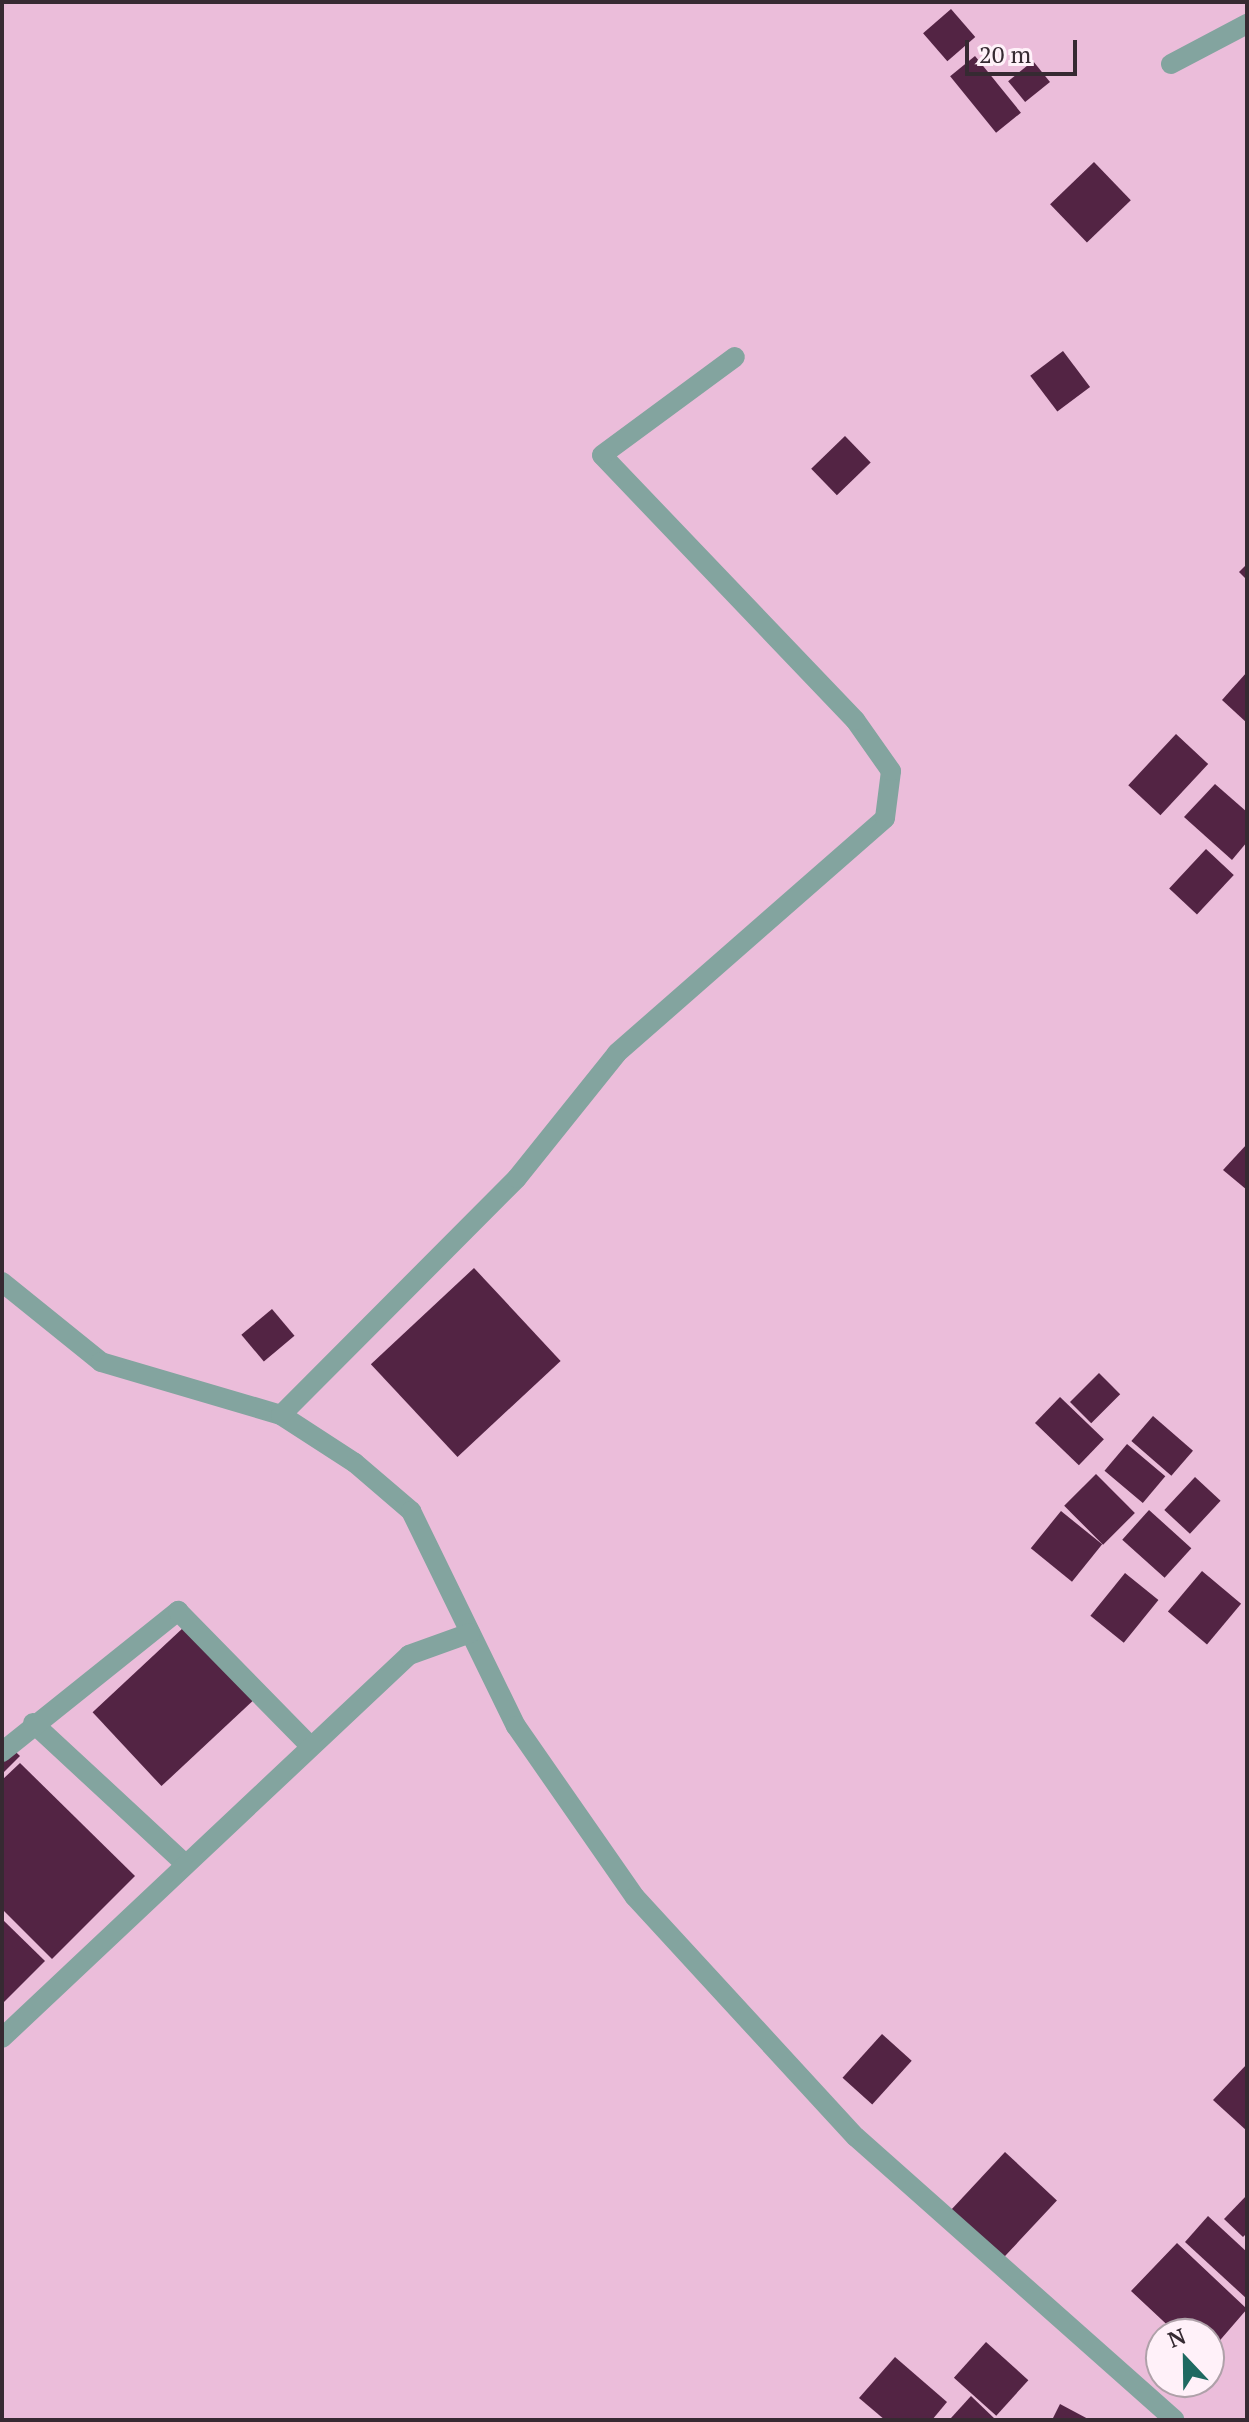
<!DOCTYPE html>
<html>
<head>
<meta charset="utf-8">
<style>
	body { margin:0 }
	#map { position:relative; width:1249px; height:2422px; overflow:hidden; background:#feddf2; font-family:"PT Serif",serif }
	div>[style] { position:absolute }
	[style*='--x'] { left:calc(var(--x)*1px); top:calc(var(--y)*1px); width:calc(var(--w)*1px); rotate:calc(var(--a)*1deg) }
	.green>* { inset:0; background:#ebbdda }
	.building>* { inset:0; background:#532444; transform-origin:0 0 }
	.minor>* { height:20px; margin:-10px; padding:0 10px; transform-origin:10px; border-radius:10px; background:#83a49f }
	span { translate:-50% -50%; white-space:nowrap; text-align:center; line-height:1.15; -webkit-text-stroke:8px #fff1f9; paint-order:stroke }
	.frame { position:absolute; inset:0; border:4px solid #362a32; pointer-events:none }
	.north { position:absolute; left:1145px; top:2318px; width:80px; height:80px; box-sizing:border-box; background:#fff1f9; border:2px solid #afa1a9; border-radius:50%; rotate:338deg; font-size:22px; font-weight:700; line-height:32px; text-align:center; color:#362a32 }
	.north::after { content:''; display:block; margin:auto; width:28px; height:36px; background:#1f6961; clip-path:polygon(50% 0,100% 100%,50% 72%,0 100%) }
	.scale { position:absolute; left:965px; top:40px; width:112px; height:36px; box-sizing:border-box; border:4px solid #362a32; border-top:0; padding-left:10px; font-size:24px; line-height:28px; white-space:nowrap; color:#362a32; -webkit-text-stroke:6px #fff1f9; paint-order:stroke }
</style>
</head>
<body>
<div id="map">
	<div class="green">
		<div style="clip-path:polygon(evenodd,2px 2px,1247px 2px,1247px 2420px,2px 2420px,2px 2px,1161px 2334px,1209px 2334px,1209px 2382px,1161px 2382px,1161px 2334px)"></div>
	</div>
	<div class="building">
		<div style="left:951px;top:9px;width:37px;height:37px;rotate:49deg"></div>
		<div style="left:975px;top:56px;width:73px;height:32px;rotate:51deg"></div>
		<div style="left:1033px;top:61px;width:27px;height:32px;rotate:51deg"></div>
		<div style="left:1094px;top:162px;width:53px;height:61px;rotate:46deg"></div>
		<div style="left:1063px;top:351px;width:45px;height:41px;rotate:53deg"></div>
		<div style="left:845px;top:436px;width:37px;height:47px;rotate:46deg"></div>
		<div style="clip-path:polygon(1247px 564px,1247px 580px,1239px 572px)"></div>
		<div style="clip-path:polygon(1247px 672px,1247px 723px,1222px 700px)"></div>
		<div style="left:1176px;top:734px;width:44px;height:70px;rotate:43deg"></div>
		<div style="clip-path:polygon(1215px 784px,1247px 812px,1247px 842px,1232px 860px,1184px 817px)"></div>
		<div style="left:1206px;top:849px;width:38px;height:54px;rotate:43deg"></div>
		<div style="clip-path:polygon(1247px 1144px,1247px 1190px,1223px 1170px)"></div>
		<div style="left:474px;top:1268px;width:127px;height:141px;rotate:47deg"></div>
		<div style="left:272px;top:1309px;width:35px;height:40px;rotate:50deg"></div>
		<div style="left:1099px;top:1373px;width:30px;height:41px;rotate:45deg"></div>
		<div style="left:1060px;top:1397px;width:61px;height:36px;rotate:44deg"></div>
		<div style="left:1153px;top:1416px;width:53px;height:33px;rotate:41deg"></div>
		<div style="left:1127px;top:1444px;width:50px;height:35px;rotate:40deg"></div>
		<div style="left:1096px;top:1474px;width:55px;height:45px;rotate:45deg"></div>
		<div style="left:1195px;top:1477px;width:35px;height:45px;rotate:43deg"></div>
		<div style="left:1149px;top:1510px;width:57px;height:40px;rotate:42deg"></div>
		<div style="left:1061px;top:1511px;width:53px;height:48px;rotate:39deg"></div>
		<div style="left:1202px;top:1571px;width:51px;height:53px;rotate:40deg"></div>
		<div style="left:1125px;top:1573px;width:43px;height:55px;rotate:39deg"></div>
		<div style="left:184px;top:1627px;width:101px;height:125px;rotate:47deg"></div>
		<div style="clip-path:polygon(2px 1739px,20px 1756px,2px 1774px)"></div>
		<div style="clip-path:polygon(20px 1763px,135px 1876px,52px 1959px,2px 1909px,2px 1780px)"></div>
		<div style="clip-path:polygon(2px 1919px,45px 1961px,2px 2004px)"></div>
		<div style="left:882px;top:2034px;width:40px;height:59px;rotate:42deg"></div>
		<div style="clip-path:polygon(1247px 2064px,1247px 2131px,1213px 2100px)"></div>
		<div style="left:1005px;top:2152px;width:71px;height:85px;rotate:43deg"></div>
		<div style="clip-path:polygon(1247px 2195px,1247px 2233px,1243px 2237px,1224px 2219px)"></div>
		<div style="clip-path:polygon(1208px 2216px,1247px 2252px,1247px 2299px,1185px 2242px)"></div>
		<div style="clip-path:polygon(1177px 2243px,1247px 2309px,1209px 2353px,1209px 2334px,1177px 2334px,1131px 2291px)"></div>
		<div style="left:986px;top:2342px;width:57px;height:48px;rotate:42deg"></div>
		<div style="clip-path:polygon(895px 2357px,947px 2402px,932px 2420px,885px 2420px,859px 2398px)"></div>
		<div style="clip-path:polygon(971px 2396px,996px 2420px,951px 2418px)"></div>
		<div style="clip-path:polygon(1060px 2404px,1090px 2420px,1052px 2420px)"></div>
	</div>
	<div class="minor">
		<div style="--x:1171;--y:64;--w:86;--a:-27.8"></div>
		<div style="--x:2;--y:1282;--w:127;--a:38.9"></div>
		<div style="--x:101;--y:1362;--w:188;--a:16.4"></div>
		<div style="--x:281;--y:1415;--w:88;--a:33"></div>
		<div style="--x:355;--y:1463;--w:74;--a:40.6"></div>
		<div style="--x:411;--y:1511;--w:239;--a:64"></div>
		<div style="--x:516;--y:1726;--w:208;--a:55.2"></div>
		<div style="--x:635;--y:1897;--w:326;--a:47.4"></div>
		<div style="--x:856;--y:2137;--w:426;--a:41.6"></div>
		<div style="--x:281;--y:1415;--w:334;--a:-45.1"></div>
		<div style="--x:517;--y:1178;--w:160;--a:-51.3"></div>
		<div style="--x:617;--y:1053;--w:356;--a:-41.2"></div>
		<div style="--x:885;--y:818;--w:47;--a:-82.7"></div>
		<div style="--x:891;--y:771;--w:62;--a:-125.2"></div>
		<div style="--x:855;--y:720;--w:366;--a:-133.7"></div>
		<div style="--x:602;--y:455;--w:165;--a:-36.4"></div>
		<div style="--x:33;--y:1723;--w:206;--a:42.8"></div>
		<div style="--x:2;--y:1752;--w:226;--a:-38.7"></div>
		<div style="--x:178;--y:1611;--w:187;--a:45.6"></div>
		<div style="--x:2;--y:2038;--w:559;--a:-43.26"></div>
		<div style="--x:409;--y:1655;--w:65;--a:-19.8"></div>
	</div>
	<div class="frame"></div>
	<div class="north">N</div>
	<div class="scale">20 m</div>
</div>
</body>
</html>
